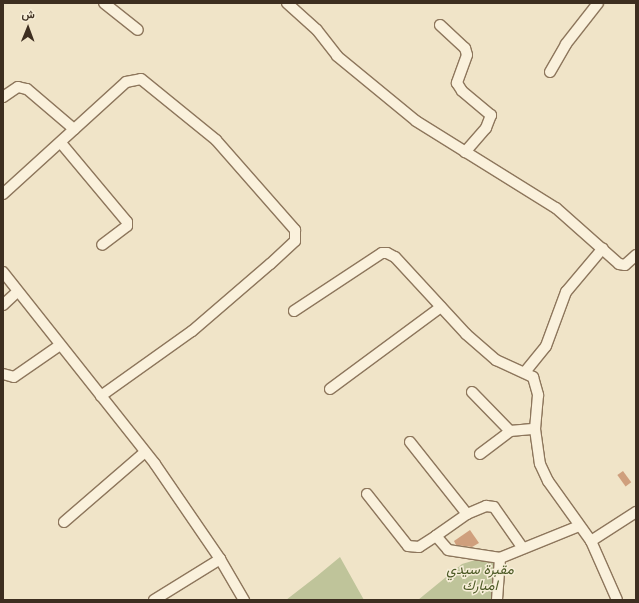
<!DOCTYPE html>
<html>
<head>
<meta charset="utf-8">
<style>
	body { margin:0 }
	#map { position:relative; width:639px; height:603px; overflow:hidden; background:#f0e4c8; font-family:Georgia,Vazirmatn,serif }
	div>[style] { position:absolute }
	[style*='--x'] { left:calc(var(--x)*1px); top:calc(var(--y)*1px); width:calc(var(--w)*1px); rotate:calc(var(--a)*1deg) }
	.cemetery>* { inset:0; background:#bfc49a }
	.building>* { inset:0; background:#cf9f7d; transform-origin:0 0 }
	.roads { filter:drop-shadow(1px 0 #8d765c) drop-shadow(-1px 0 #8d765c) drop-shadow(0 1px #8d765c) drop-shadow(0 -1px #8d765c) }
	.minor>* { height:10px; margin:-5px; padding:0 5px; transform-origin:5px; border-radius:5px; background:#faf1dc }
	span { translate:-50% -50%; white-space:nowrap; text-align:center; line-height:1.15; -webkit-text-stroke:3px #f7eed8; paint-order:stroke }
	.park-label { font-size:14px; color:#4d5a26; font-style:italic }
	.frame { position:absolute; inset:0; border:4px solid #3d2e20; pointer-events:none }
	.north { position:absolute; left:8px; top:8px; width:40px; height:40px; -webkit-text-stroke:3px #f7eed8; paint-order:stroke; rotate:1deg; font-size:11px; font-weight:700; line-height:16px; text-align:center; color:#3d2e20 }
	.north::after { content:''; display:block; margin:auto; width:14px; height:18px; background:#3d2e20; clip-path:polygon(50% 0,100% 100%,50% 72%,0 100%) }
</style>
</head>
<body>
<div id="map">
	<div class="cemetery">
		<div style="clip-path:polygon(340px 557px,364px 600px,286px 600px,317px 576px)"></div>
		<div style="clip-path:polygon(482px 558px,501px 564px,496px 600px,418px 600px,462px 564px)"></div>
	</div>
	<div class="building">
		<div style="left:623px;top:471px;width:14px;height:7px;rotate:54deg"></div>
		<div style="clip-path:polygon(470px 530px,479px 543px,472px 547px,456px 545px,454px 541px)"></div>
	</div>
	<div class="roads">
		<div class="minor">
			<div style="--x:104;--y:3;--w:43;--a:38.5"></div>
			<div style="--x:287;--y:3;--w:40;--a:42"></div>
			<div style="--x:317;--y:30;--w:33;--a:52"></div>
			<div style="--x:337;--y:56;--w:102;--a:39.4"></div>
			<div style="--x:416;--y:121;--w:165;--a:31.9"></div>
			<div style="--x:556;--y:208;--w:84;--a:41.6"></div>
			<div style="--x:619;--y:264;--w:6;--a:9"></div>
			<div style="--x:625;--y:265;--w:15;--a:-42"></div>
			<div style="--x:440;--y:25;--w:34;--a:43"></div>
			<div style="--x:465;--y:48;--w:7;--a:74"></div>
			<div style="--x:467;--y:55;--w:30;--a:110"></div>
			<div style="--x:457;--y:83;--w:9;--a:58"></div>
			<div style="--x:462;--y:91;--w:38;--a:40"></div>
			<div style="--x:491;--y:115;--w:14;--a:111"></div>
			<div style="--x:486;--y:128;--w:32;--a:131"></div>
			<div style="--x:550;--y:72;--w:32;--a:-60"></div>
			<div style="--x:566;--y:44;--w:52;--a:-52"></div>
			<div style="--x:3;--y:97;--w:18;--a:-34"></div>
			<div style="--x:18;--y:87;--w:9;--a:13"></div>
			<div style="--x:27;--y:89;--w:62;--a:40.4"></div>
			<div style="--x:61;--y:143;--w:103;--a:50.1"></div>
			<div style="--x:127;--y:222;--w:4;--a:90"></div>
			<div style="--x:127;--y:226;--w:31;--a:143"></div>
			<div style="--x:3;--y:194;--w:166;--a:-42.3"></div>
			<div style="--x:126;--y:82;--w:15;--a:-11"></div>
			<div style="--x:141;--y:79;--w:97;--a:39.1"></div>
			<div style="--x:216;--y:140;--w:120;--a:48.7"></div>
			<div style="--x:295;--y:230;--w:11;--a:90"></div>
			<div style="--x:295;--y:241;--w:34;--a:137"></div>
			<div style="--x:270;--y:264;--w:103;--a:139.3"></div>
			<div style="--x:192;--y:331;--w:112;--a:144.5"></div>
			<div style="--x:3;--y:272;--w:245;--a:51.6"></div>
			<div style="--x:155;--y:464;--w:115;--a:55.6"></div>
			<div style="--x:220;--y:559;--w:48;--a:59.7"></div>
			<div style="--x:3;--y:305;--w:19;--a:-43"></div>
			<div style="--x:294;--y:311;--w:105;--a:-33.4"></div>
			<div style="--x:382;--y:253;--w:5;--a:0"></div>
			<div style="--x:387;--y:253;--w:9;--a:27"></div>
			<div style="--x:395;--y:257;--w:105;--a:47.3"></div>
			<div style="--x:466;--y:334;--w:40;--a:41"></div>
			<div style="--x:496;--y:360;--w:41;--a:24.7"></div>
			<div style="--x:533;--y:377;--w:19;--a:74"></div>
			<div style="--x:538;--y:395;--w:34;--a:95"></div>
			<div style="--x:535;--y:429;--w:35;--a:82"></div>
			<div style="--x:540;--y:464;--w:19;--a:65"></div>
			<div style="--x:548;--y:481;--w:74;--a:54.4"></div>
			<div style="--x:591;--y:541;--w:64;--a:66.2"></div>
			<div style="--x:525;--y:372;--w:33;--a:-51"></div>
			<div style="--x:546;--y:346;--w:58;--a:-69.7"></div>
			<div style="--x:566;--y:292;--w:57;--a:-49.9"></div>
			<div style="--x:3;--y:374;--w:11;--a:15"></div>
			<div style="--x:14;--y:377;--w:56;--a:-34.8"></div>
			<div style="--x:330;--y:389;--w:138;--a:-36.5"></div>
			<div style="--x:472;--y:392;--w:54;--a:45.7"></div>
			<div style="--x:410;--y:442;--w:92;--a:51.6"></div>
			<div style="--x:467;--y:514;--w:38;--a:145"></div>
			<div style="--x:480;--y:454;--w:38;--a:-37"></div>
			<div style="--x:510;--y:431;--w:25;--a:-5"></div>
			<div style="--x:367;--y:494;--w:66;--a:51.7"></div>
			<div style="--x:408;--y:546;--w:11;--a:5"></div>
			<div style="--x:419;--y:547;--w:20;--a:-33"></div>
			<div style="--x:436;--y:536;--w:18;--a:49"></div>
			<div style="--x:448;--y:550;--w:53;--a:8.7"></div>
			<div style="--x:467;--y:514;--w:21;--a:-23"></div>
			<div style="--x:486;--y:506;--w:8;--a:7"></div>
			<div style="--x:494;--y:507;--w:49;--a:55"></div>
			<div style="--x:64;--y:522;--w:107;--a:-40.8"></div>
			<div style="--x:591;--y:541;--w:54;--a:-32.8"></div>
			<div style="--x:154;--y:600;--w:78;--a:-31.8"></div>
			<div style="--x:497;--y:600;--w:42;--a:-85.9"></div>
			<div style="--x:500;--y:558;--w:85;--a:-22.1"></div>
		</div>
	</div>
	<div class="park-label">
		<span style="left:480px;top:579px">مقبرة سيدي<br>امبارك</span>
	</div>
	<div class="frame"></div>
	<div class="north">ش</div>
</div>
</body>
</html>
